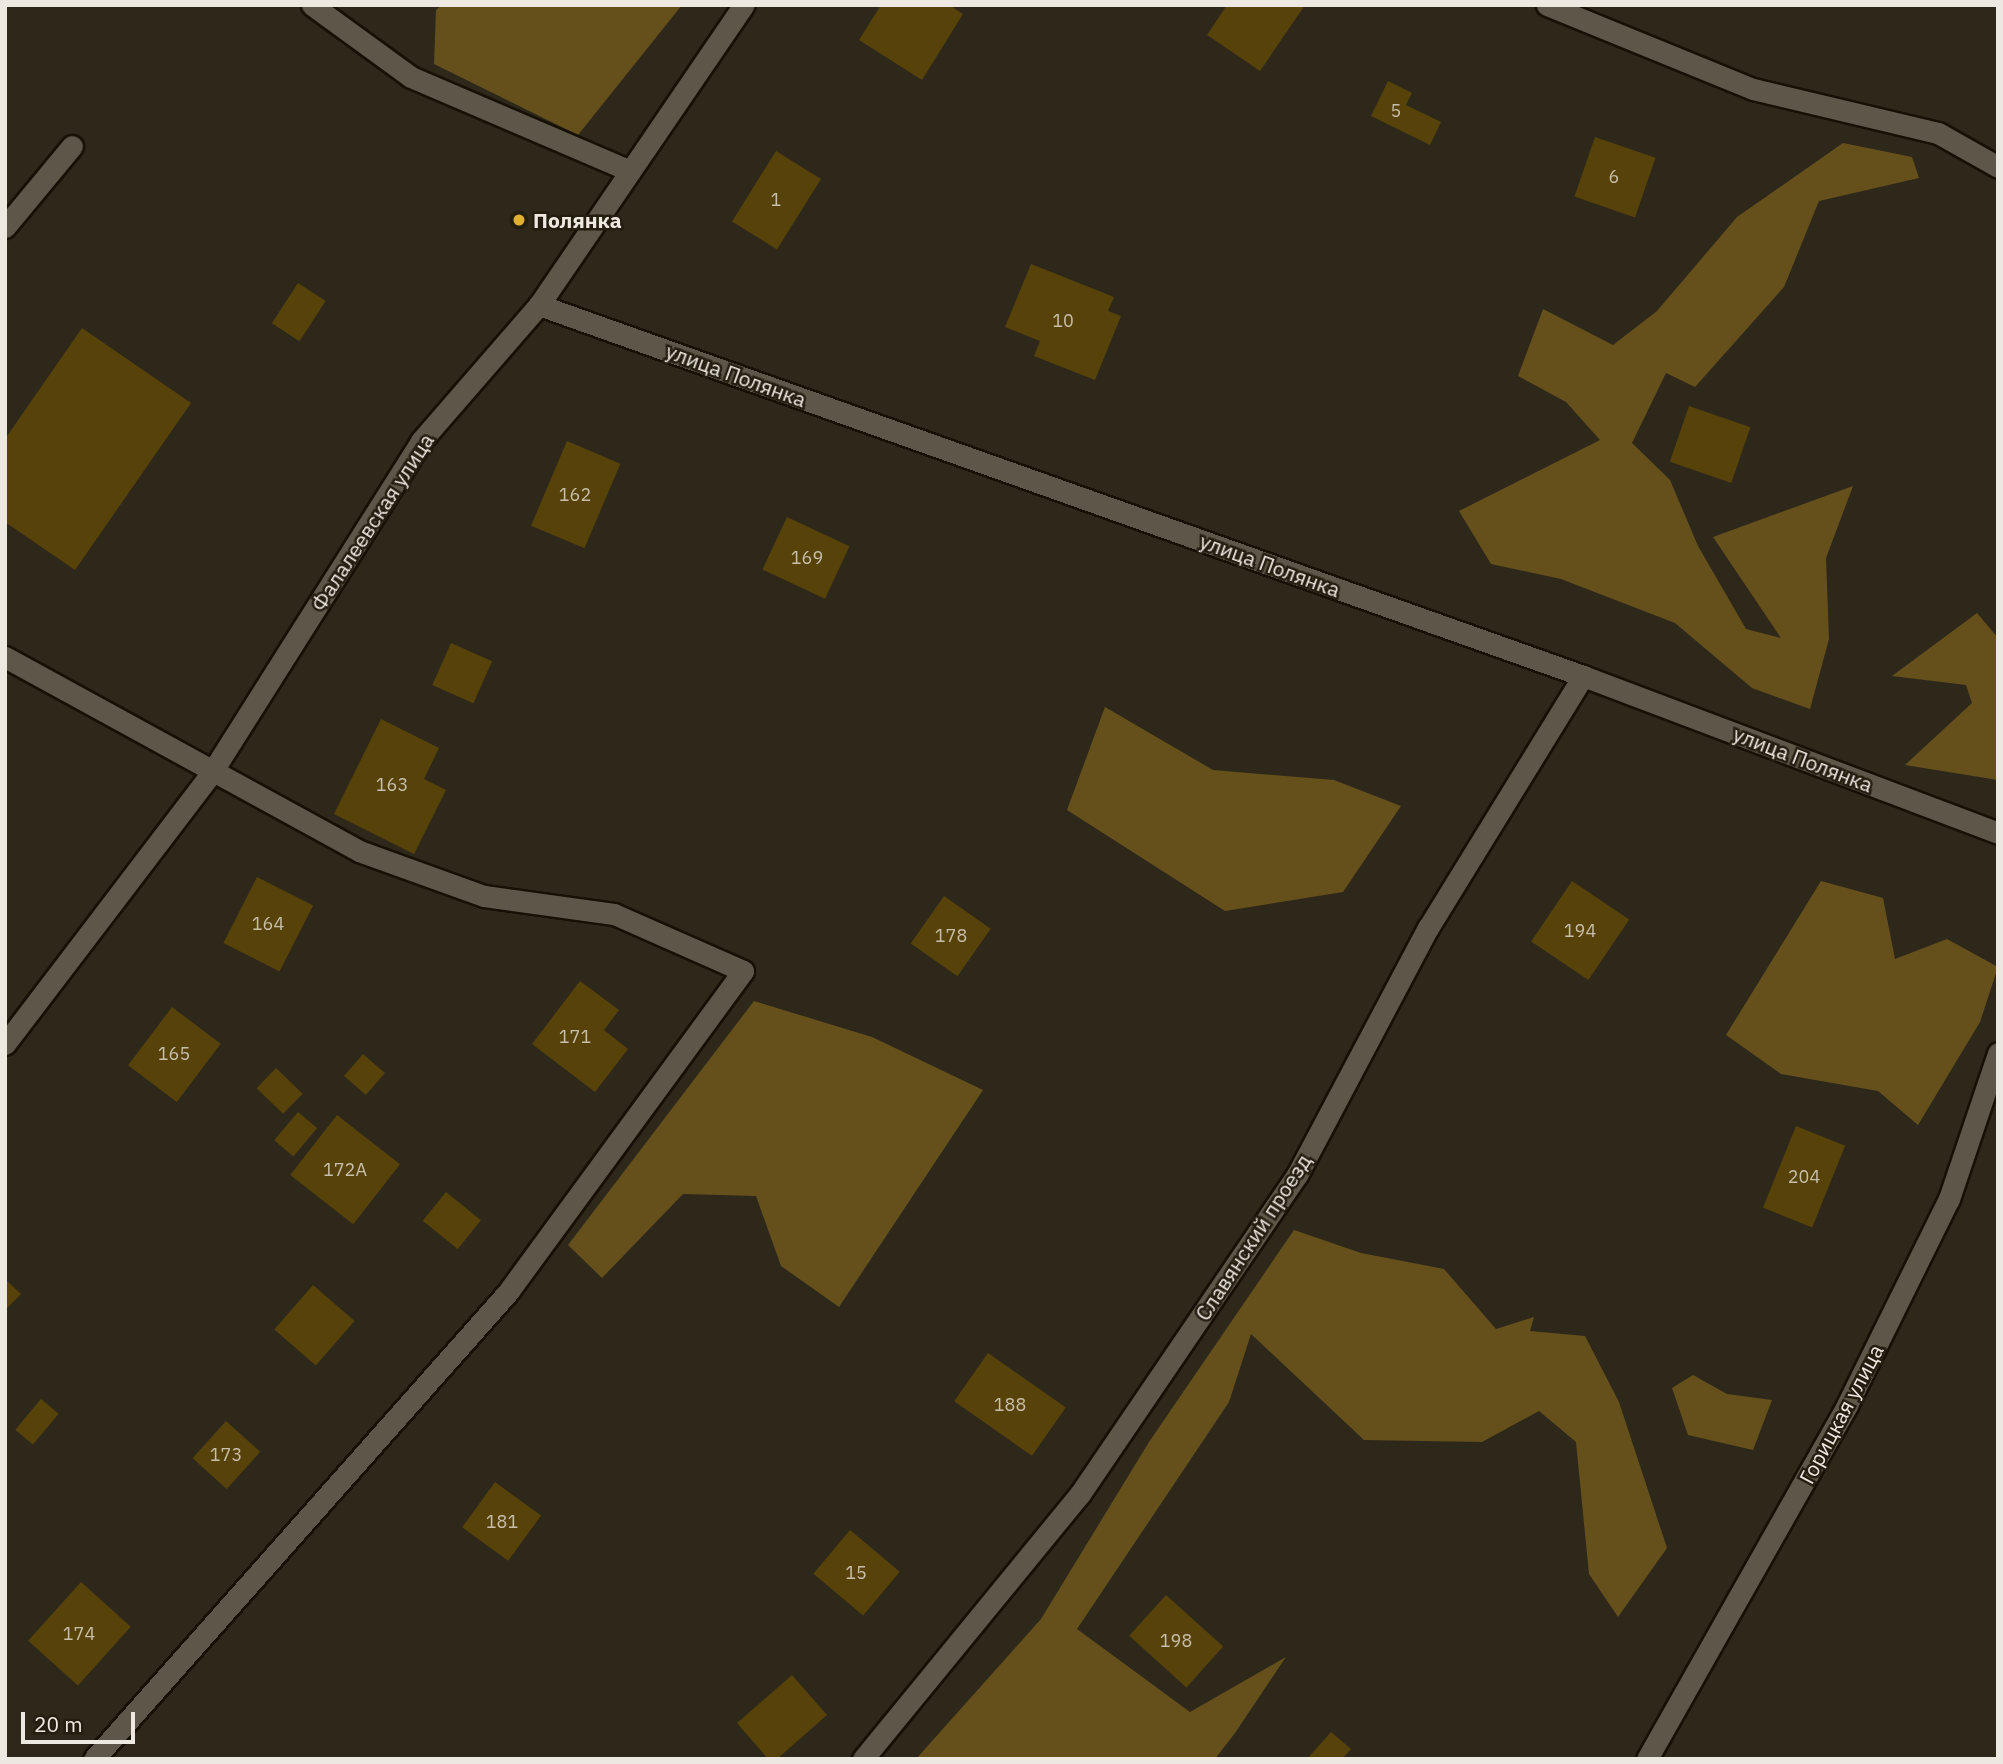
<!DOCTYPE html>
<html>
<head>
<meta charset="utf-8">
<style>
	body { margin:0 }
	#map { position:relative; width:2003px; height:1764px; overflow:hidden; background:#2e281b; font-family:"IBM Plex Sans",sans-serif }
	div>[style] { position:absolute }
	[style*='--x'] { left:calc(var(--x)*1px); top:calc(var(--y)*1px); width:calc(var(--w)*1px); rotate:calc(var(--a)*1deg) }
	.forest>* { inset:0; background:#65501c }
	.building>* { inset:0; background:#57420a; transform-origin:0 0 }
	.roads { filter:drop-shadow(2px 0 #161005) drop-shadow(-2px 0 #161005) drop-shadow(0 2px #161005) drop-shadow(0 -2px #161005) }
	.lane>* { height:21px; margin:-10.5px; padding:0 10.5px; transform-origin:10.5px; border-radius:10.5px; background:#5d5749 }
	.street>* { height:21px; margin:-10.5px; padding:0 10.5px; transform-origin:10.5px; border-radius:10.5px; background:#5d5749 }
	.dots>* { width:19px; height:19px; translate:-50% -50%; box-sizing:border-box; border:4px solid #241e11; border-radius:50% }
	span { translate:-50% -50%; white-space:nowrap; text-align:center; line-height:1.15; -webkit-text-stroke:5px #241e11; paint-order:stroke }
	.number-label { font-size:18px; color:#c8bfab }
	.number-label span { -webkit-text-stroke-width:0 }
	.poi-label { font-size:21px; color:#ede9e1; font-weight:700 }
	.left { translate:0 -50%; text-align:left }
	.street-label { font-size:21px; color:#ede9e1 }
	.frame { position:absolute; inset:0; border:7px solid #ede9e1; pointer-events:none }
	.scale { position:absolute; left:21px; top:1712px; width:114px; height:32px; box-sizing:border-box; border:4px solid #ede9e1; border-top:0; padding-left:9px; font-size:21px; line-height:24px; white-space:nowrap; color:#ede9e1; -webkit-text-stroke:5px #241e11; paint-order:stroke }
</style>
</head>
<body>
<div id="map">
	<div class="forest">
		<div style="clip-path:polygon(442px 5px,682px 5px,578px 135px,434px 64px,436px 10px)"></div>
		<div style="clip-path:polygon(1843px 143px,1912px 157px,1919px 178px,1819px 201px,1784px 287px,1695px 387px,1666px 373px,1632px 443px,1670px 480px,1698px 546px,1746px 629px,1781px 638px,1713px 537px,1853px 486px,1826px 558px,1829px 639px,1810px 709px,1752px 688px,1675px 623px,1561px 579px,1491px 564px,1459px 511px,1600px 440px,1566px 402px,1518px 376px,1543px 309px,1613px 345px,1657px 311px,1737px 217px)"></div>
		<div style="clip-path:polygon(1977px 613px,1998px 638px,1998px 780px,1905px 765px,1972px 703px,1966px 685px,1892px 676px)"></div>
		<div style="clip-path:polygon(1105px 707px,1213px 770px,1334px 780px,1401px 806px,1343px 892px,1225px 911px,1067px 810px)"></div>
		<div style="clip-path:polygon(1821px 881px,1883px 898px,1895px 959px,1947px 939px,1998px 967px,1980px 1022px,1918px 1125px,1878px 1091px,1781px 1074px,1726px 1035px)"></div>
		<div style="clip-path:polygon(754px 1001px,872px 1037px,983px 1090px,839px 1307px,781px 1266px,756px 1196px,683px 1194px,602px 1278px,568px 1245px)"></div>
		<div style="clip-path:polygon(1294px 1230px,1361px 1253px,1444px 1269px,1496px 1329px,1534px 1317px,1530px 1331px,1585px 1336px,1619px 1402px,1667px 1548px,1618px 1617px,1589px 1574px,1576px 1442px,1539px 1411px,1482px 1442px,1364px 1440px,1251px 1334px,1229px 1402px,1077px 1629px,1190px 1712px,1286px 1657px,1235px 1733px,1215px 1759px,916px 1759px,1041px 1619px,1149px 1442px)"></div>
		<div style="clip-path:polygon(1693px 1375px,1727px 1394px,1772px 1400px,1753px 1450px,1688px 1435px,1672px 1388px)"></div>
	</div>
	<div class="building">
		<div style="clip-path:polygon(881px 5px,949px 5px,963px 14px,922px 80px,859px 40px)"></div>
		<div style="clip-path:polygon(1227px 5px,1305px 5px,1260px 71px,1207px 35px)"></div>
		<div style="clip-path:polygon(1388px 81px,1412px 93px,1406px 105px,1441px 122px,1430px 145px,1371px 116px)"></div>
		<div style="left:1595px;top:137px;width:64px;height:63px;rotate:19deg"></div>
		<div style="left:776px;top:151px;width:53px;height:83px;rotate:32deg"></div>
		<div style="clip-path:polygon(1031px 264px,1114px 297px,1108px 311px,1121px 316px,1095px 380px,1034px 356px,1040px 341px,1005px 327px)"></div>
		<div style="left:298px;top:283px;width:33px;height:48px;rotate:33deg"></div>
		<div style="clip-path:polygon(82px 328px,191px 403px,75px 570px,5px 522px,5px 439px)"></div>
		<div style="left:1689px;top:406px;width:65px;height:59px;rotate:19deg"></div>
		<div style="left:567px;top:441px;width:58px;height:92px;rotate:23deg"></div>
		<div style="left:787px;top:517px;width:69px;height:58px;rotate:25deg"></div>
		<div style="left:451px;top:643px;width:45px;height:46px;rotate:24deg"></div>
		<div style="clip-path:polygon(381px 719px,439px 748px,424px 779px,446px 790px,414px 854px,334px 814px)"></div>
		<div style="left:257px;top:877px;width:63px;height:74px;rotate:27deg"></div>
		<div style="left:1572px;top:881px;width:69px;height:73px;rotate:34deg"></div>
		<div style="left:944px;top:896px;width:57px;height:58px;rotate:35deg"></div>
		<div style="clip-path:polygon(580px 981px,619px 1010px,604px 1030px,628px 1049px,595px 1092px,532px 1044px)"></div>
		<div style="left:172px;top:1007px;width:61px;height:73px;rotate:37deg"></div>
		<div style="left:363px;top:1054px;width:29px;height:29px;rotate:41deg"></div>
		<div style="left:276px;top:1068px;width:37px;height:28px;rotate:44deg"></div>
		<div style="left:298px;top:1112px;width:25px;height:37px;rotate:40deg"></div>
		<div style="left:337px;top:1115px;width:80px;height:76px;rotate:38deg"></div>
		<div style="left:1796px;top:1126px;width:53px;height:88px;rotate:22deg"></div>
		<div style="left:446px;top:1192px;width:45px;height:37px;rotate:39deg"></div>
		<div style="clip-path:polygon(5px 1279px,21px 1294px,5px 1310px)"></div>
		<div style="left:313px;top:1285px;width:55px;height:59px;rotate:41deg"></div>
		<div style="left:988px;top:1353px;width:95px;height:59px;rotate:35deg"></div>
		<div style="left:41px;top:1399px;width:23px;height:40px;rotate:40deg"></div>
		<div style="left:226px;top:1421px;width:46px;height:50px;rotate:42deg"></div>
		<div style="left:495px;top:1482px;width:57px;height:56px;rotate:36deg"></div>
		<div style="left:850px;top:1530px;width:65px;height:57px;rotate:40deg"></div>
		<div style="left:81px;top:1582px;width:67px;height:79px;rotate:42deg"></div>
		<div style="left:1166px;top:1595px;width:77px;height:55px;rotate:42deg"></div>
		<div style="clip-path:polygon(792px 1675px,827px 1715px,777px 1759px,768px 1759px,737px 1723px)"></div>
		<div style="clip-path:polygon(1331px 1732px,1351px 1749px,1342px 1759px,1307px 1759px)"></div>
	</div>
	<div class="roads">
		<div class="lane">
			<div style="--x:312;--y:5;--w:122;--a:36"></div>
			<div style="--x:411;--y:77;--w:238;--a:23.2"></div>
			<div style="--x:1547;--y:5;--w:222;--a:22.2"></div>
			<div style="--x:1753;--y:89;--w:190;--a:13.4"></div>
			<div style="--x:1938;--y:133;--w:69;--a:29.5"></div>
		</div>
		<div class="street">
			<div style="--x:5;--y:227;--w:105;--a:-50.4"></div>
			<div style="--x:539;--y:305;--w:1108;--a:19.56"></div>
			<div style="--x:1583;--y:676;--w:444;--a:20.7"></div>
			<div style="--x:5;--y:657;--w:404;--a:28.7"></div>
			<div style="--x:359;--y:851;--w:133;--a:19.8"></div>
			<div style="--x:484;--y:896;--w:131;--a:7.9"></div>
			<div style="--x:614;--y:914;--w:141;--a:23.8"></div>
			<div style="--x:743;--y:971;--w:396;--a:126.2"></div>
			<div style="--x:509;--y:1291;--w:625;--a:131.57"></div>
			<div style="--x:5;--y:1044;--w:342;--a:-52.7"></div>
			<div style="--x:212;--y:772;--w:391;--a:-57.7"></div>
			<div style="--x:421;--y:441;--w:180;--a:-49.1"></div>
			<div style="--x:539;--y:305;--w:363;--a:-55.7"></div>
			<div style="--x:863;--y:1759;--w:343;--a:-50.7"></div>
			<div style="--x:1080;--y:1494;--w:386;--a:-55.8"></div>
			<div style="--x:1297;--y:1175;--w:280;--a:-62.1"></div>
			<div style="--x:1428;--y:928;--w:296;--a:-58.4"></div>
			<div style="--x:1647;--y:1759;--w:407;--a:-60.5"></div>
			<div style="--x:1847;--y:1405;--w:230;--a:-63.7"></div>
			<div style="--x:1949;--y:1199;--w:154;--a:-71.4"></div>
		</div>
	</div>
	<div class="dots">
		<div style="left:519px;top:220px;background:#e0b034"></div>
	</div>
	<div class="number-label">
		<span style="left:1396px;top:111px">5</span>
		<span style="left:1614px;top:177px">6</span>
		<span style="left:776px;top:200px">1</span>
		<span style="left:1063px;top:321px">10</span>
		<span style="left:575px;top:495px">162</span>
		<span style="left:807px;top:558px">169</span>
		<span style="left:392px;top:785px">163</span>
		<span style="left:268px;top:924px">164</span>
		<span style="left:1580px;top:931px">194</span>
		<span style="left:951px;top:936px">178</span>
		<span style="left:575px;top:1037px">171</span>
		<span style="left:174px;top:1054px">165</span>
		<span style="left:345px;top:1170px">172А</span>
		<span style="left:1804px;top:1177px">204</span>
		<span style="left:1010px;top:1405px">188</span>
		<span style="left:226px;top:1455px">173</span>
		<span style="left:502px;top:1522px">181</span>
		<span style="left:856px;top:1573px">15</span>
		<span style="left:79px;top:1634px">174</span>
		<span style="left:1176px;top:1641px">198</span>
	</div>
	<div class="poi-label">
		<span class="left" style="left:533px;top:220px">Полянка</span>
	</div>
	<div class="street-label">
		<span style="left:736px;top:375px;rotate:20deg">улица Полянка</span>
		<span style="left:372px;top:522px;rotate:-57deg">Фалалеевская улица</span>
		<span style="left:1270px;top:565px;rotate:20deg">улица Полянка</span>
		<span style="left:1803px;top:759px;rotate:21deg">улица Полянка</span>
		<span style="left:1253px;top:1237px;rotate:-57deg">Славянский проезд</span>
		<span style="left:1841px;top:1414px;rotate:-62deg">Горицкая улица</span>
	</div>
	<div class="frame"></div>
	<div class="scale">20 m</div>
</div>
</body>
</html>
